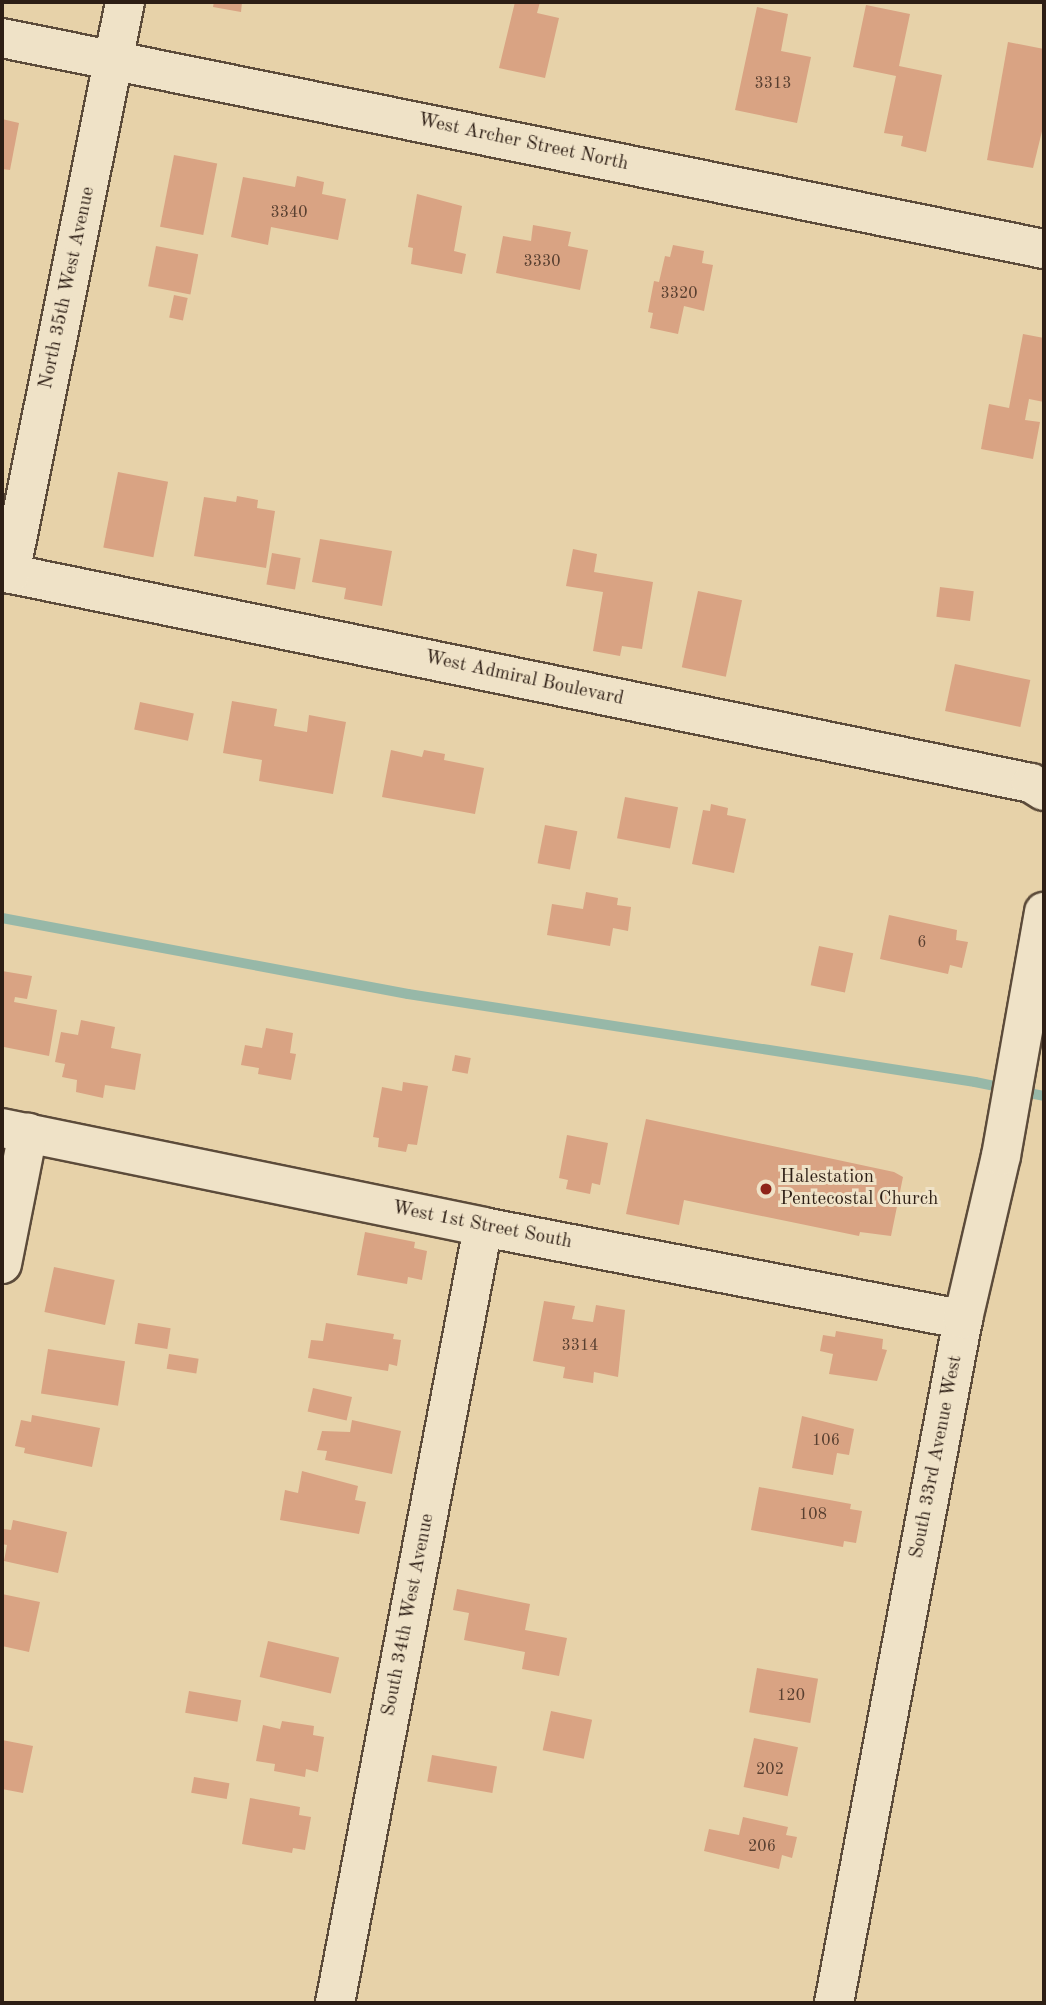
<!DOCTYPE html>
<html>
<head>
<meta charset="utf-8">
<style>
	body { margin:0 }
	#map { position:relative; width:1046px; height:2005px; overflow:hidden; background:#e7d2a9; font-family:"Old Standard TT",serif }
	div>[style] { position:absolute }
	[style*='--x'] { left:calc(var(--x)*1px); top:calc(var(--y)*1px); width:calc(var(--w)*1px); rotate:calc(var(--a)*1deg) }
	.stream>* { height:10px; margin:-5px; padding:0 5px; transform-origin:5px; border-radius:5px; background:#97b8a8 }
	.building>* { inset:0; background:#d9a383; transform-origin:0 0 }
	.roads { filter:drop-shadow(2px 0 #5c4b3a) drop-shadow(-2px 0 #5c4b3a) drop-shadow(0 2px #5c4b3a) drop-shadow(0 -2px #5c4b3a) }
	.street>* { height:38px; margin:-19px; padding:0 19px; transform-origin:19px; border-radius:19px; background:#efe2c7 }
	.dots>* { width:19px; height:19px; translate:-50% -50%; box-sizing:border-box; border:4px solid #efe2c7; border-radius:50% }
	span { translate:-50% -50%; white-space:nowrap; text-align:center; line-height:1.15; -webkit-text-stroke:6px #efe2c7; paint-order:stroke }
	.number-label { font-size:16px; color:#583f30 }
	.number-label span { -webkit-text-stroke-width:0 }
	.street-label { font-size:19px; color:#2d1e15 }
	.poi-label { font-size:19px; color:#2d1e15 }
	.left { translate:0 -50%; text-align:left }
	.frame { position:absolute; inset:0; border:4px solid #2d1e15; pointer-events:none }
</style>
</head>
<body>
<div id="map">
	<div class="stream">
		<div style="--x:2;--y:918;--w:413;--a:10.6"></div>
		<div style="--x:408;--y:994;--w:574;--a:8.82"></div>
		<div style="--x:975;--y:1082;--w:70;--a:11.5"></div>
	</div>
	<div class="building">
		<div style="clip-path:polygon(214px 2px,242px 2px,241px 12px,213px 7px)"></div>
		<div style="clip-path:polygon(515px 2px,540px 2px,537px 13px,559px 18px,545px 78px,499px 68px)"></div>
		<div style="clip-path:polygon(866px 5px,910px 14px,899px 66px,942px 75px,926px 152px,901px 146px,903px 136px,884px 133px,896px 76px,853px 67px)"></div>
		<div style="clip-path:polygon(757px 7px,788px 14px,781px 51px,811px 57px,797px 123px,735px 110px)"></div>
		<div style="clip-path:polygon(1008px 42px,1044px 49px,1044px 123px,1033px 168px,987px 160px)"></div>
		<div style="clip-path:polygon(2px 119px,19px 123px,10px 170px,2px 169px)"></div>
		<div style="left:174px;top:155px;width:44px;height:73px;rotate:11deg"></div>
		<div style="clip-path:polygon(297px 176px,324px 182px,322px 194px,346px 199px,338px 240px,271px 227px,268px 245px,231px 237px,243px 177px,295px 187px)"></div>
		<div style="clip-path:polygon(417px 194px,462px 206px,454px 251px,466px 254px,462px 274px,411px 264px,413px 248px,408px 247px)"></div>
		<div style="clip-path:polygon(533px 225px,571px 232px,568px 246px,588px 250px,580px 290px,496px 273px,503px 236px,531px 241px)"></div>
		<div style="clip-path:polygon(673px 245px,704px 251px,702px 263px,713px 265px,704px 311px,684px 306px,678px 334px,650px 328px,653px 313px,648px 312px,654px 281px,659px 282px,665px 256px,670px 257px)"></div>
		<div style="left:156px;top:246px;width:43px;height:41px;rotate:11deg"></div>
		<div style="left:174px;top:295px;width:14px;height:23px;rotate:12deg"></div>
		<div style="clip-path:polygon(1023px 334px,1044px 338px,1044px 402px,1029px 399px,1025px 420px,1040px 422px,1033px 459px,981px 449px,989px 404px,1009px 408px)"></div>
		<div style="left:118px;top:472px;width:51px;height:77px;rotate:11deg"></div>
		<div style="clip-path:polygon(237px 496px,258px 500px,257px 508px,275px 511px,266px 568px,194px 556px,204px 497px,236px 502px)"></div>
		<div style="clip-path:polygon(320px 539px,392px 551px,382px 606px,344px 599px,346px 588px,312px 582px)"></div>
		<div style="clip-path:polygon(573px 549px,597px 554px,594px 572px,653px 582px,642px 649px,622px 646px,620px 656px,593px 651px,603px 592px,566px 586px)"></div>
		<div style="left:272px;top:553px;width:29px;height:32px;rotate:10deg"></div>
		<div style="left:940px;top:587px;width:34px;height:30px;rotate:7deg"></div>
		<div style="left:698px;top:591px;width:45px;height:78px;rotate:12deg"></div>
		<div style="left:955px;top:664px;width:77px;height:48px;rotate:12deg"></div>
		<div style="clip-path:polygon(232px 701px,277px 709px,274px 726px,307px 732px,309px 715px,346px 722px,333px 794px,259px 781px,262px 760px,223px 753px)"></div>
		<div style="left:140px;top:702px;width:55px;height:28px;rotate:12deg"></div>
		<div style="clip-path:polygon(391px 750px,422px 757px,424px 750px,445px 754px,444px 760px,484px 768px,475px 814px,382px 797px)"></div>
		<div style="left:625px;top:797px;width:54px;height:42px;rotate:11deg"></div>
		<div style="clip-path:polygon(711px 804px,728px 808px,727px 815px,746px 819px,734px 873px,692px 864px,703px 810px,710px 811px)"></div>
		<div style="left:545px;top:825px;width:33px;height:39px;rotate:11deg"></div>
		<div style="clip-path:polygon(586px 892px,618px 898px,617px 905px,631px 907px,628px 931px,613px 928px,610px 946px,547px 935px,552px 904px,583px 909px)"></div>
		<div style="clip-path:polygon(889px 915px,957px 930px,956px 940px,968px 942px,962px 968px,950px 965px,948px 974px,880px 959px)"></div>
		<div style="left:819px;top:946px;width:35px;height:40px;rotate:12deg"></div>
		<div style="clip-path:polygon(2px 971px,32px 976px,27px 999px,15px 997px,14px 1002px,57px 1010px,49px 1056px,4px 1047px)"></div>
		<div style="clip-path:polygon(81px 1020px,115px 1027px,111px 1048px,141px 1054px,135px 1090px,105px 1085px,103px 1098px,76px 1092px,77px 1080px,62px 1077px,65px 1064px,55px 1062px,61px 1032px,78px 1035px)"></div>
		<div style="clip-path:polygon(266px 1028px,293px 1033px,290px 1053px,296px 1054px,291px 1080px,258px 1074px,259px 1068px,241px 1065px,245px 1045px,262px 1048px)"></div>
		<div style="left:455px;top:1055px;width:16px;height:16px;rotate:11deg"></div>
		<div style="clip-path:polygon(403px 1082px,428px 1086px,417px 1145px,408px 1144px,406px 1152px,378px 1147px,379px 1138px,373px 1137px,382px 1087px,402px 1091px)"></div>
		<div style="clip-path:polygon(646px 1119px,894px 1172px,903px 1177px,891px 1236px,860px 1232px,859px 1236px,684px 1200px,679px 1225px,626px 1214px)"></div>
		<div style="clip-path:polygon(567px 1135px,608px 1143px,600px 1185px,592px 1183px,590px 1194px,566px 1189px,568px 1180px,559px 1178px)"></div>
		<div style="clip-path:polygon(365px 1232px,415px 1242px,414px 1248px,427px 1251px,422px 1280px,408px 1277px,407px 1284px,357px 1275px)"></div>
		<div style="left:54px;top:1267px;width:62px;height:46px;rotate:12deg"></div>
		<div style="clip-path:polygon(544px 1301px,575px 1306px,572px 1319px,593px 1322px,596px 1305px,625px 1310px,618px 1377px,594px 1372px,593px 1383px,563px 1378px,565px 1367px,533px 1361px)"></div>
		<div style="left:138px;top:1323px;width:33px;height:21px;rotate:9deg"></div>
		<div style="clip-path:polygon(326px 1323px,394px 1334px,393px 1339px,401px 1340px,397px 1366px,389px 1364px,388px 1371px,308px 1358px,311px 1340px,323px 1341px)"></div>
		<div style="clip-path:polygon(836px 1331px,883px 1339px,882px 1349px,887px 1350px,877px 1381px,829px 1374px,833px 1354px,820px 1351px,823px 1335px,835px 1337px)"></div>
		<div style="left:48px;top:1349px;width:78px;height:45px;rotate:9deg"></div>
		<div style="left:169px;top:1354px;width:30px;height:15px;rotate:9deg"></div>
		<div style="left:313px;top:1388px;width:40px;height:24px;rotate:13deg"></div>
		<div style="clip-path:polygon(32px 1415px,100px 1428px,92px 1467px,24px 1453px,25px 1448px,15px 1446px,21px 1420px,31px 1422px)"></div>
		<div style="clip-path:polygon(802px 1416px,854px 1429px,849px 1455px,837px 1453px,833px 1475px,792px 1468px)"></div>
		<div style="clip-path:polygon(352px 1420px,401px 1431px,392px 1474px,325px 1460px,327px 1451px,317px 1450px,322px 1431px,350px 1432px)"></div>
		<div style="clip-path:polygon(302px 1471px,358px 1486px,355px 1500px,366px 1502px,359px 1534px,280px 1520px,285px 1490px,298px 1493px)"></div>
		<div style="clip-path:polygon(759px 1487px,851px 1504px,850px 1509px,862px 1511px,856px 1543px,844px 1541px,843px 1547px,751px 1530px)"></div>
		<div style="clip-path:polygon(13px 1520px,67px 1532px,58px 1573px,4px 1561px,7px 1545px,2px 1544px,2px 1536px,3px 1529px,11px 1530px)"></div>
		<div style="clip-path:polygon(457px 1589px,530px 1604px,525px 1630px,567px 1638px,559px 1676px,522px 1669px,525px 1652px,464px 1640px,469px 1613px,453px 1610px)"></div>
		<div style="clip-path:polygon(2px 1594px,40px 1602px,29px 1652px,2px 1646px)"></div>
		<div style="left:268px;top:1641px;width:73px;height:37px;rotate:13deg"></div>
		<div style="left:757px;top:1668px;width:62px;height:45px;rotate:10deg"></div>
		<div style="left:189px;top:1691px;width:53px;height:22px;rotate:10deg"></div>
		<div style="left:551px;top:1711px;width:42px;height:40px;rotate:12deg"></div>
		<div style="clip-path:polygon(282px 1721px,314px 1726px,313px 1735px,324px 1737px,318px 1772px,306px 1769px,305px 1777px,274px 1771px,275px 1764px,256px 1761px,263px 1725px,280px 1729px)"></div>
		<div style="left:754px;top:1738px;width:45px;height:50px;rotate:12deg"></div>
		<div style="clip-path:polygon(2px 1740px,33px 1746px,23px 1793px,2px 1789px)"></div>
		<div style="left:432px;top:1755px;width:66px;height:27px;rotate:10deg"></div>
		<div style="left:194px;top:1777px;width:36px;height:16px;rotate:10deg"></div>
		<div style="clip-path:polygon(250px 1798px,300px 1807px,299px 1815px,311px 1817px,305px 1850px,293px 1848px,292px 1853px,242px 1844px)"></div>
		<div style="clip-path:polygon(743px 1817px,788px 1827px,786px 1835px,797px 1837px,792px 1858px,782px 1855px,779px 1869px,704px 1851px,709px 1829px,739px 1835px)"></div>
	</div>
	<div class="roads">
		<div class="street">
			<div style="--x:2;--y:38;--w:1063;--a:11.45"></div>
			<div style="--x:2;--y:572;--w:1050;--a:11.59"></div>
			<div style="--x:1031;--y:783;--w:15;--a:32"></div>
			<div style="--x:10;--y:574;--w:583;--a:-78.63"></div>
			<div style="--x:2;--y:1128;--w:491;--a:11.6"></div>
			<div style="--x:483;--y:1227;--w:489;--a:10.9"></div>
			<div style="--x:2;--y:1264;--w:134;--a:-78.8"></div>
			<div style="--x:335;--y:2003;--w:790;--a:-79.2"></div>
			<div style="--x:834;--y:2003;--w:696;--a:-79.32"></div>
			<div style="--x:963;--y:1319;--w:167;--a:-76.9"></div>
			<div style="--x:1001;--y:1156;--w:248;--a:-80"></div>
		</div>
	</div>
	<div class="dots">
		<div style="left:766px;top:1189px;background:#8f2418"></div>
	</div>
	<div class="number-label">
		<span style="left:773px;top:84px">3313</span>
		<span style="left:289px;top:213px">3340</span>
		<span style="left:542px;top:262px">3330</span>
		<span style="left:679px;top:294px">3320</span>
		<span style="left:922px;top:943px">6</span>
		<span style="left:580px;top:1346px">3314</span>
		<span style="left:826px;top:1441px">106</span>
		<span style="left:813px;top:1515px">108</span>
		<span style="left:791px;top:1696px">120</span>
		<span style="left:770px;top:1770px">202</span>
		<span style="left:762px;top:1847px">206</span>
	</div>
	<div class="street-label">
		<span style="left:523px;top:143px;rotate:12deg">West Archer Street North</span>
		<span style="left:68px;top:288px;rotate:-78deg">North 35th West Avenue</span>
		<span style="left:524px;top:679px;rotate:12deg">West Admiral Boulevard</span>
		<span style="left:482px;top:1226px;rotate:11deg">West 1st Street South</span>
		<span style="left:937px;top:1457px;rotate:-79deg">South 33rd Avenue West</span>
		<span style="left:409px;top:1615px;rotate:-79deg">South 34th West Avenue</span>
	</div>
	<div class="poi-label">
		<span class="left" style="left:780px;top:1189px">Halestation<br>Pentecostal Church</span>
	</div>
	<div class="frame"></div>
</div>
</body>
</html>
